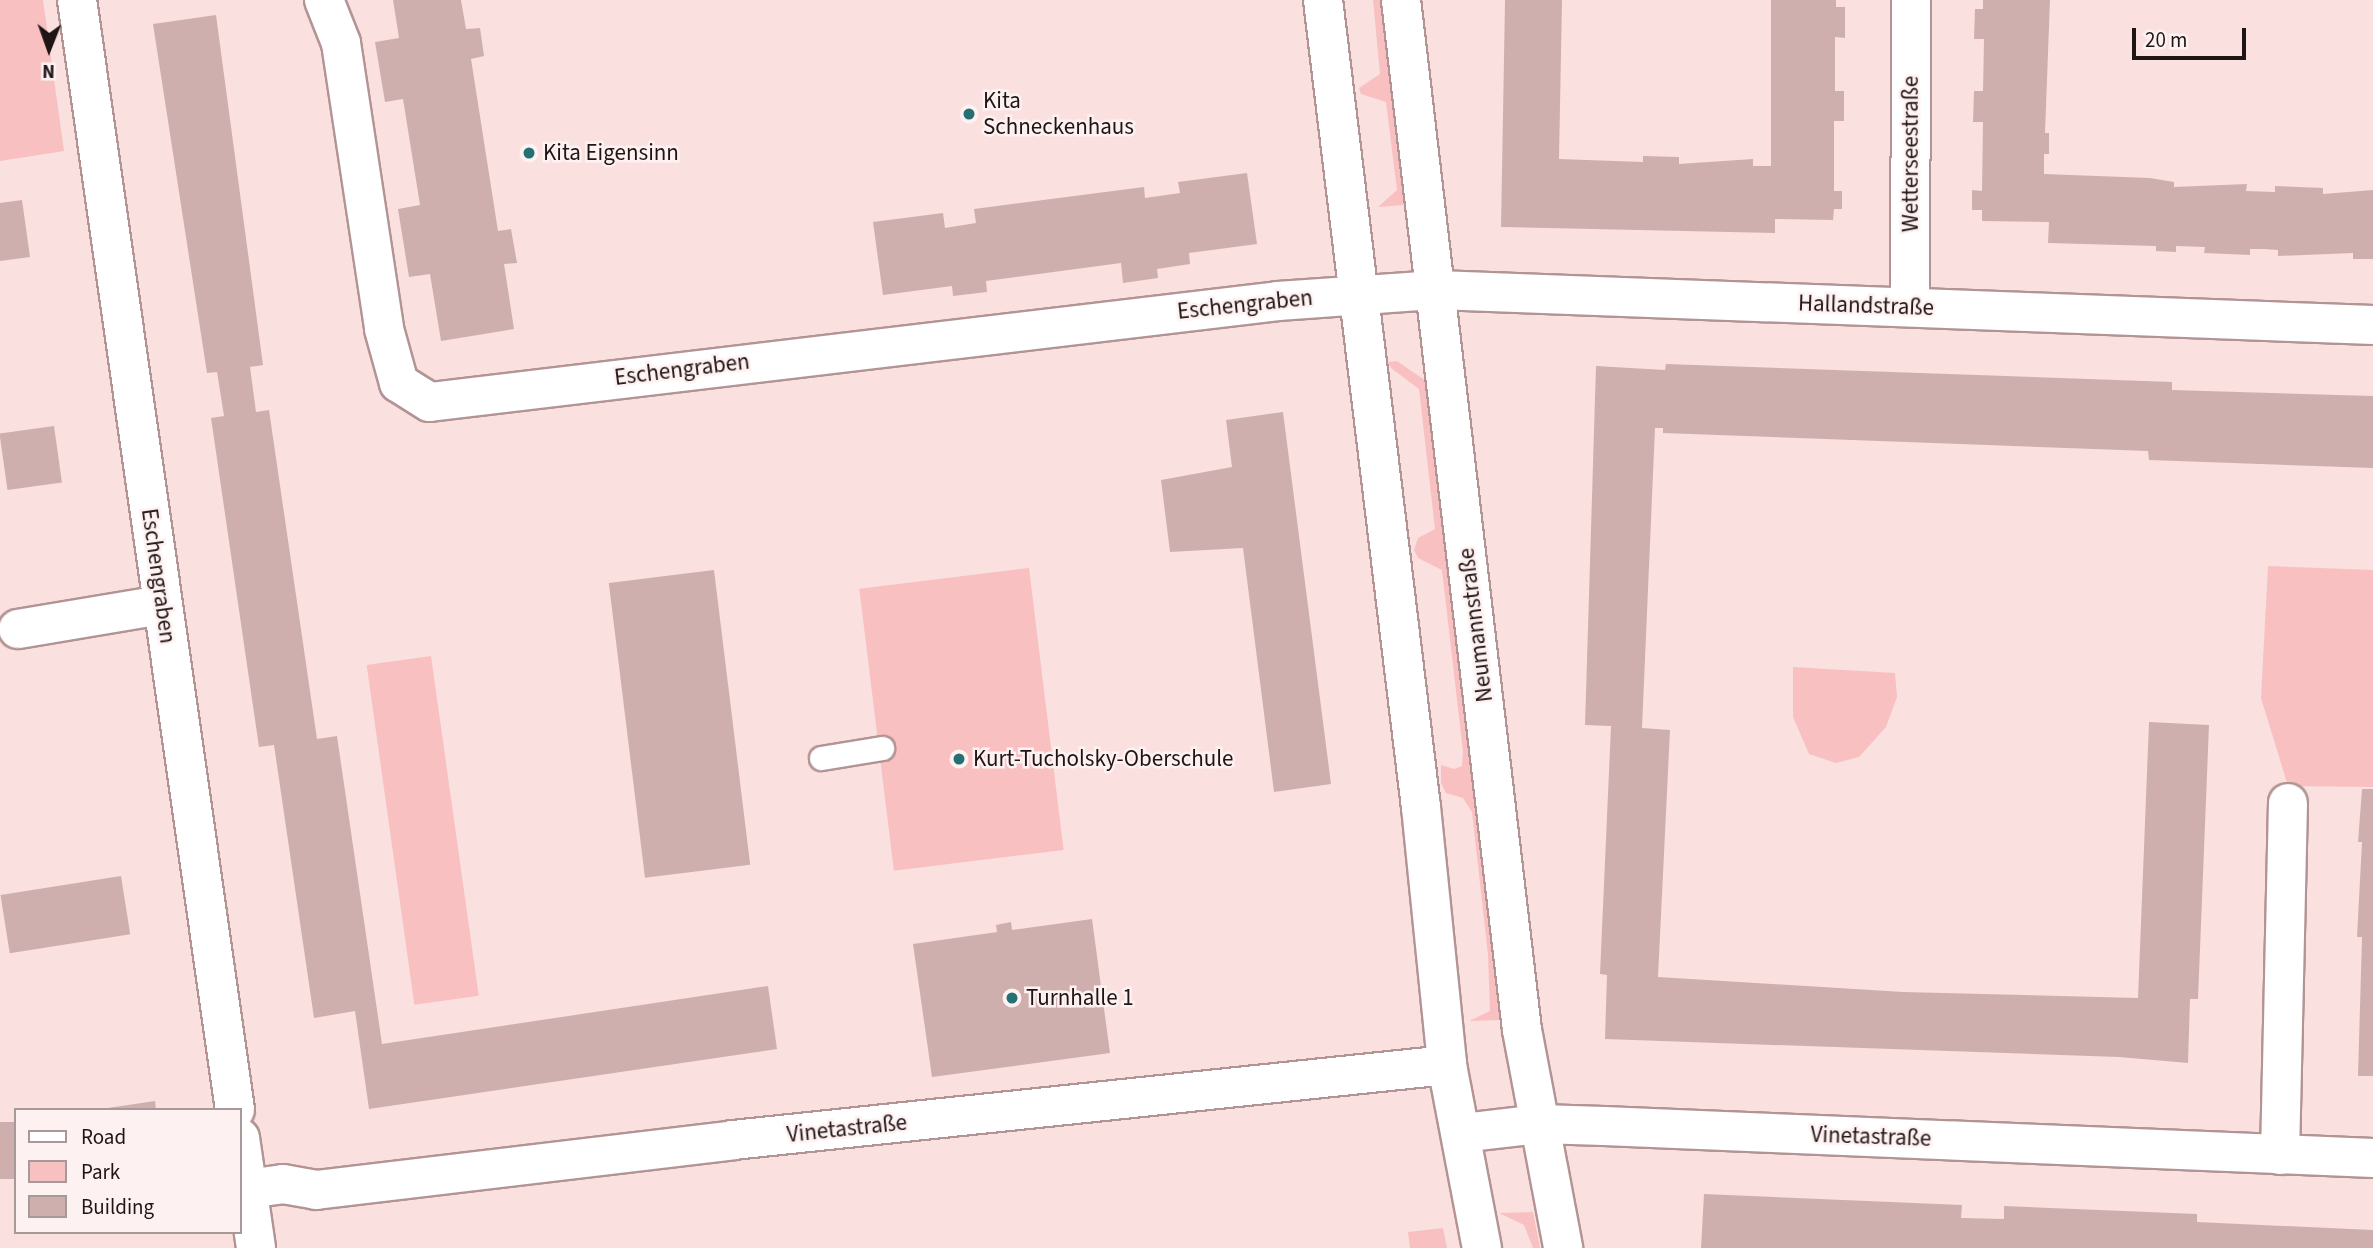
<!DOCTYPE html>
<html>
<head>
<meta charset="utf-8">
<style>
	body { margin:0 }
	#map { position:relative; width:2373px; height:1248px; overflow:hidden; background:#fbe0e0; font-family:"Source Sans 3",sans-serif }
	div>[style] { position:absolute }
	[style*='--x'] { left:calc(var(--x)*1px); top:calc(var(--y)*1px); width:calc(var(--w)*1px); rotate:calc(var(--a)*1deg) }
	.green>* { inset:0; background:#f8c0c0; transform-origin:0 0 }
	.building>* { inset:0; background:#ceafae; transform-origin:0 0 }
	.roads { filter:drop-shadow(2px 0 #b39494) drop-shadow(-2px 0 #b39494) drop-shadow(0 2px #b39494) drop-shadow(0 -2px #b39494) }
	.service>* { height:23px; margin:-11.5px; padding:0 11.5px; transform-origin:11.5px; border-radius:11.5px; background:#fff }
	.minor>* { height:38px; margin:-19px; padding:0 19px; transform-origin:19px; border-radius:19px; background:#fff }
	.tertiary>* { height:38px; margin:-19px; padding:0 19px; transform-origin:19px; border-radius:19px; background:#fff }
	.dots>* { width:19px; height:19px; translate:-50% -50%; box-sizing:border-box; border:4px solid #fef1f1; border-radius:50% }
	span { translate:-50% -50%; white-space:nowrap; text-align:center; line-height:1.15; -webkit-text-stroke:5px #fef1f1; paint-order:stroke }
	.poi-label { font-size:23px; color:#201515 }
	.left { translate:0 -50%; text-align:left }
	.street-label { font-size:23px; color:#201515 }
	.legend { position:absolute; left:14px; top:1108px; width:228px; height:126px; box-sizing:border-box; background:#fef1f1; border:2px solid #a59999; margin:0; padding:9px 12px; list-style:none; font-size:21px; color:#201515 }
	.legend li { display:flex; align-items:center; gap:14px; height:35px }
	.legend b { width:35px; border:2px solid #a59999 }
	.north { position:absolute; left:14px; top:14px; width:70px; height:70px; -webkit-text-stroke:5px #fef1f1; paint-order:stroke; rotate:181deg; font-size:19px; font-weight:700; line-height:28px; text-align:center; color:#201515 }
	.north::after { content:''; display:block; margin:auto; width:24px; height:32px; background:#201515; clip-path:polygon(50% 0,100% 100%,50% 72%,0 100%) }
	.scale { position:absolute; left:2132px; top:28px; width:114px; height:32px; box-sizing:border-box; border:4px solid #201515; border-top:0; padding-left:9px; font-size:21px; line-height:24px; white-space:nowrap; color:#201515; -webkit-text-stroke:5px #fef1f1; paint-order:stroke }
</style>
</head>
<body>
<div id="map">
	<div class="green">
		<div style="clip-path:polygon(0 0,43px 0,64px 151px,0 161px)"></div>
		<div style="clip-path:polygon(1373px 0,1380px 0,1404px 205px,1378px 207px,1397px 190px,1386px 102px,1361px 94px,1359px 88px,1380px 74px)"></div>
		<div style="clip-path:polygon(1397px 361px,1426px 381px,1501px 1020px,1469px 1021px,1490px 1011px,1488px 955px,1472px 812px,1463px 798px,1446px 793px,1441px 783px,1441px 765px,1454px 769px,1462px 766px,1463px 752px,1442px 570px,1418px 558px,1414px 550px,1418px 538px,1435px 529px,1419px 389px,1391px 368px,1388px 362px)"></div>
		<div style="clip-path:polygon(2268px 566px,2373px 570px,2373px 787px,2288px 786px,2261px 698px)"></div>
		<div style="left:1029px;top:568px;width:284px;height:171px;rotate:83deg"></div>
		<div style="left:431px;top:656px;width:343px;height:65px;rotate:82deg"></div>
		<div style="clip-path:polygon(1793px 667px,1895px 673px,1897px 697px,1886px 727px,1859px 757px,1836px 763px,1809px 754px,1793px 717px)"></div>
		<div style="clip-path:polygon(1533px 1212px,1540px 1248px,1533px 1248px,1524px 1225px,1499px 1213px)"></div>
		<div style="clip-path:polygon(1443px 1228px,1447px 1248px,1410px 1248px,1408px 1232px)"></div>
	</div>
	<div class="building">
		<div style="clip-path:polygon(393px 0,461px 0,466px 29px,480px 28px,484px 56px,471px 59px,498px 231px,511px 229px,517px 263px,504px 264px,514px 329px,441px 341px,430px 274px,409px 277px,398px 209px,420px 205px,403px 99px,385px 102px,375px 42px,399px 38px)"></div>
		<div style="clip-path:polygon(1505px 0,1562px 0,1559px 159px,1643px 162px,1643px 156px,1679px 157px,1679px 164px,1753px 159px,1753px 166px,1771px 166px,1771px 0,1836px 0,1836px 7px,1845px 7px,1845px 38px,1835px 37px,1835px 91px,1844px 91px,1844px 121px,1834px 121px,1834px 191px,1842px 191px,1842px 209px,1834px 209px,1833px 220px,1775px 219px,1775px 233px,1501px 227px)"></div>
		<div style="clip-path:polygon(1983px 0,2050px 0,2045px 133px,2049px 133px,2049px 154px,2044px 154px,2044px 174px,2150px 178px,2174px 182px,2174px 187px,2247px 184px,2246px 191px,2275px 192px,2275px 186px,2323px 188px,2323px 194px,2373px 190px,2373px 259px,2353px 259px,2353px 253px,2278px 256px,2278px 250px,2264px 249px,2250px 249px,2250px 255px,2204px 253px,2205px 247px,2176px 246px,2176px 252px,2156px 251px,2156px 246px,2048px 243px,2049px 222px,1982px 221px,1982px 210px,1972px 210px,1972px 190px,1982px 191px,1983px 122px,1973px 122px,1974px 91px,1983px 91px,1984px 39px,1974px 39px,1975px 9px,1983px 9px)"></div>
		<div style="clip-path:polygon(216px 15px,263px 365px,250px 367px,256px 412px,269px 410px,317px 739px,337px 736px,382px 1044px,768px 986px,777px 1049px,369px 1109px,355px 1011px,314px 1018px,274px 745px,259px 747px,211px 418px,224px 416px,221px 397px,217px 372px,207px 373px,153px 24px)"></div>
		<div style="clip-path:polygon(1247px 173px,1257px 244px,1189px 253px,1190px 264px,1157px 269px,1158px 278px,1123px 283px,1121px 263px,986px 281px,987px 292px,953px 296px,952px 286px,883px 295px,873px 222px,943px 213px,945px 228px,976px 223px,974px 209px,1144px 187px,1145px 198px,1180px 193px,1178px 182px)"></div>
		<div style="clip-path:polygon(22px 200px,30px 257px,0 261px,0 203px)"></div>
		<div style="clip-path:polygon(1666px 364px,2172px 382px,2172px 390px,2373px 396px,2373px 468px,2149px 460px,2148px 451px,1663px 433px,1663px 428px,1655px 428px,1642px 728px,1670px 730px,1658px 977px,1903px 992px,2138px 998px,2149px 722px,2209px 725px,2198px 999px,2190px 999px,2188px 1063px,2119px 1057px,1605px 1039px,1607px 975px,1600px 974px,1611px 726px,1585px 725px,1596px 366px,1665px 370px)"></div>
		<div style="clip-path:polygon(1283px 412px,1331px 784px,1274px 792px,1243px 548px,1170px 552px,1161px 480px,1232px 467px,1226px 420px)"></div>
		<div style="left:54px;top:426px;width:57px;height:55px;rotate:82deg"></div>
		<div style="left:714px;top:570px;width:297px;height:106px;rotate:83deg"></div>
		<div style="clip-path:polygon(2362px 789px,2373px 789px,2373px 1076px,2358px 1076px,2362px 937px,2357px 937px,2362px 842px,2358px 842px)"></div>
		<div style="left:121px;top:876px;width:59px;height:122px;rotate:81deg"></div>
		<div style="clip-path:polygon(1092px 919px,1110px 1053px,932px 1077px,913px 944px,997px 932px,996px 925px,1011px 922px,1012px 930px)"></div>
		<div style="clip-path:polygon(155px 1101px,156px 1110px,108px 1110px,108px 1108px)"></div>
		<div style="left:16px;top:1122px;width:57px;height:16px;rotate:90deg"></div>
		<div style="clip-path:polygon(1704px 1194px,1962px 1205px,1961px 1218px,2004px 1219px,2004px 1206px,2197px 1214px,2197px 1222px,2373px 1230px,2373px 1248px,1701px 1248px)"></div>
	</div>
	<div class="roads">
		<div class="service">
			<div style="--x:821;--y:758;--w:62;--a:-9.3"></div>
		</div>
		<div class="minor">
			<div style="--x:77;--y:0;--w:1121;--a:81.9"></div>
			<div style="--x:324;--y:0;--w:46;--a:68.4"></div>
			<div style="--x:341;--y:43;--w:289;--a:81.4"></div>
			<div style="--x:384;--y:329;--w:56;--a:74.5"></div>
			<div style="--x:399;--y:383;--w:36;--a:32"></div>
			<div style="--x:430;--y:402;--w:854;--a:-6.79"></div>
			<div style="--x:1278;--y:301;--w:159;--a:-4"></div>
			<div style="--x:1437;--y:290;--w:937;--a:2.14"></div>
			<div style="--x:1910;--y:307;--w:307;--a:-89.8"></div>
			<div style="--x:18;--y:629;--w:146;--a:-9.5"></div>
			<div style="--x:1462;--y:1133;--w:79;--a:-6.6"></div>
			<div style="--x:1540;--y:1124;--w:64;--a:1.8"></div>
			<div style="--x:1604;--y:1126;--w:770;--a:2.38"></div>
			<div style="--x:240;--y:1138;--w:111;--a:81.7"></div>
			<div style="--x:2280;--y:1155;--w:352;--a:-88.7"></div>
			<div style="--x:248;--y:1189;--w:35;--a:-8"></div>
			<div style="--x:283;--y:1184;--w:34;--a:10"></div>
			<div style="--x:316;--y:1190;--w:420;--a:-6.8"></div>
			<div style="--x:733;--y:1140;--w:718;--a:-6"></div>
		</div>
		<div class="tertiary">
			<div style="--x:1323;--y:0;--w:813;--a:83.08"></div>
			<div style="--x:1421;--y:807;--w:259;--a:84.2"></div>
			<div style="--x:1447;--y:1065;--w:186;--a:79.2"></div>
			<div style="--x:1401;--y:0;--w:1037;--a:83.3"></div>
			<div style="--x:1522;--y:1030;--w:222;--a:79.3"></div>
		</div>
	</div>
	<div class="dots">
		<div style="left:969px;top:114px;background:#257073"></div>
		<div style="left:529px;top:153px;background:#257073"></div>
		<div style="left:959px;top:759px;background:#257073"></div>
		<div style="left:1012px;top:998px;background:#257073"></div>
	</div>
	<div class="poi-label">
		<span class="left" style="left:983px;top:114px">Kita<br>Schneckenhaus</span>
		<span class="left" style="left:543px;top:153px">Kita Eigensinn</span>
		<span class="left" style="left:973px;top:759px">Kurt-Tucholsky-Oberschule</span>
		<span class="left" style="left:1026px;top:998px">Turnhalle 1</span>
	</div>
	<div class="street-label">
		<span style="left:1911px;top:154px;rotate:-90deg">Wetterseestraße</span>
		<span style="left:1245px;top:305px;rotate:-6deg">Eschengraben</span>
		<span style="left:1866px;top:306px;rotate:2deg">Hallandstraße</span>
		<span style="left:682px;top:370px;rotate:-7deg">Eschengraben</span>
		<span style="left:158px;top:576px;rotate:82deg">Eschengraben</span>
		<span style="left:1476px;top:625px;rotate:-97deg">Neumannstraße</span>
		<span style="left:847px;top:1129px;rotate:-6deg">Vinetastraße</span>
		<span style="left:1871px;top:1137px;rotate:2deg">Vinetastraße</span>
	</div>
	<ul class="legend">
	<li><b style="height:9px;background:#fff"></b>Road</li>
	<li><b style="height:19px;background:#f8c0c0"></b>Park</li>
	<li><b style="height:19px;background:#ceafae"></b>Building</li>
	</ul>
	<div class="north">N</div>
	<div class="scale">20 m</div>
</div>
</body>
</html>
